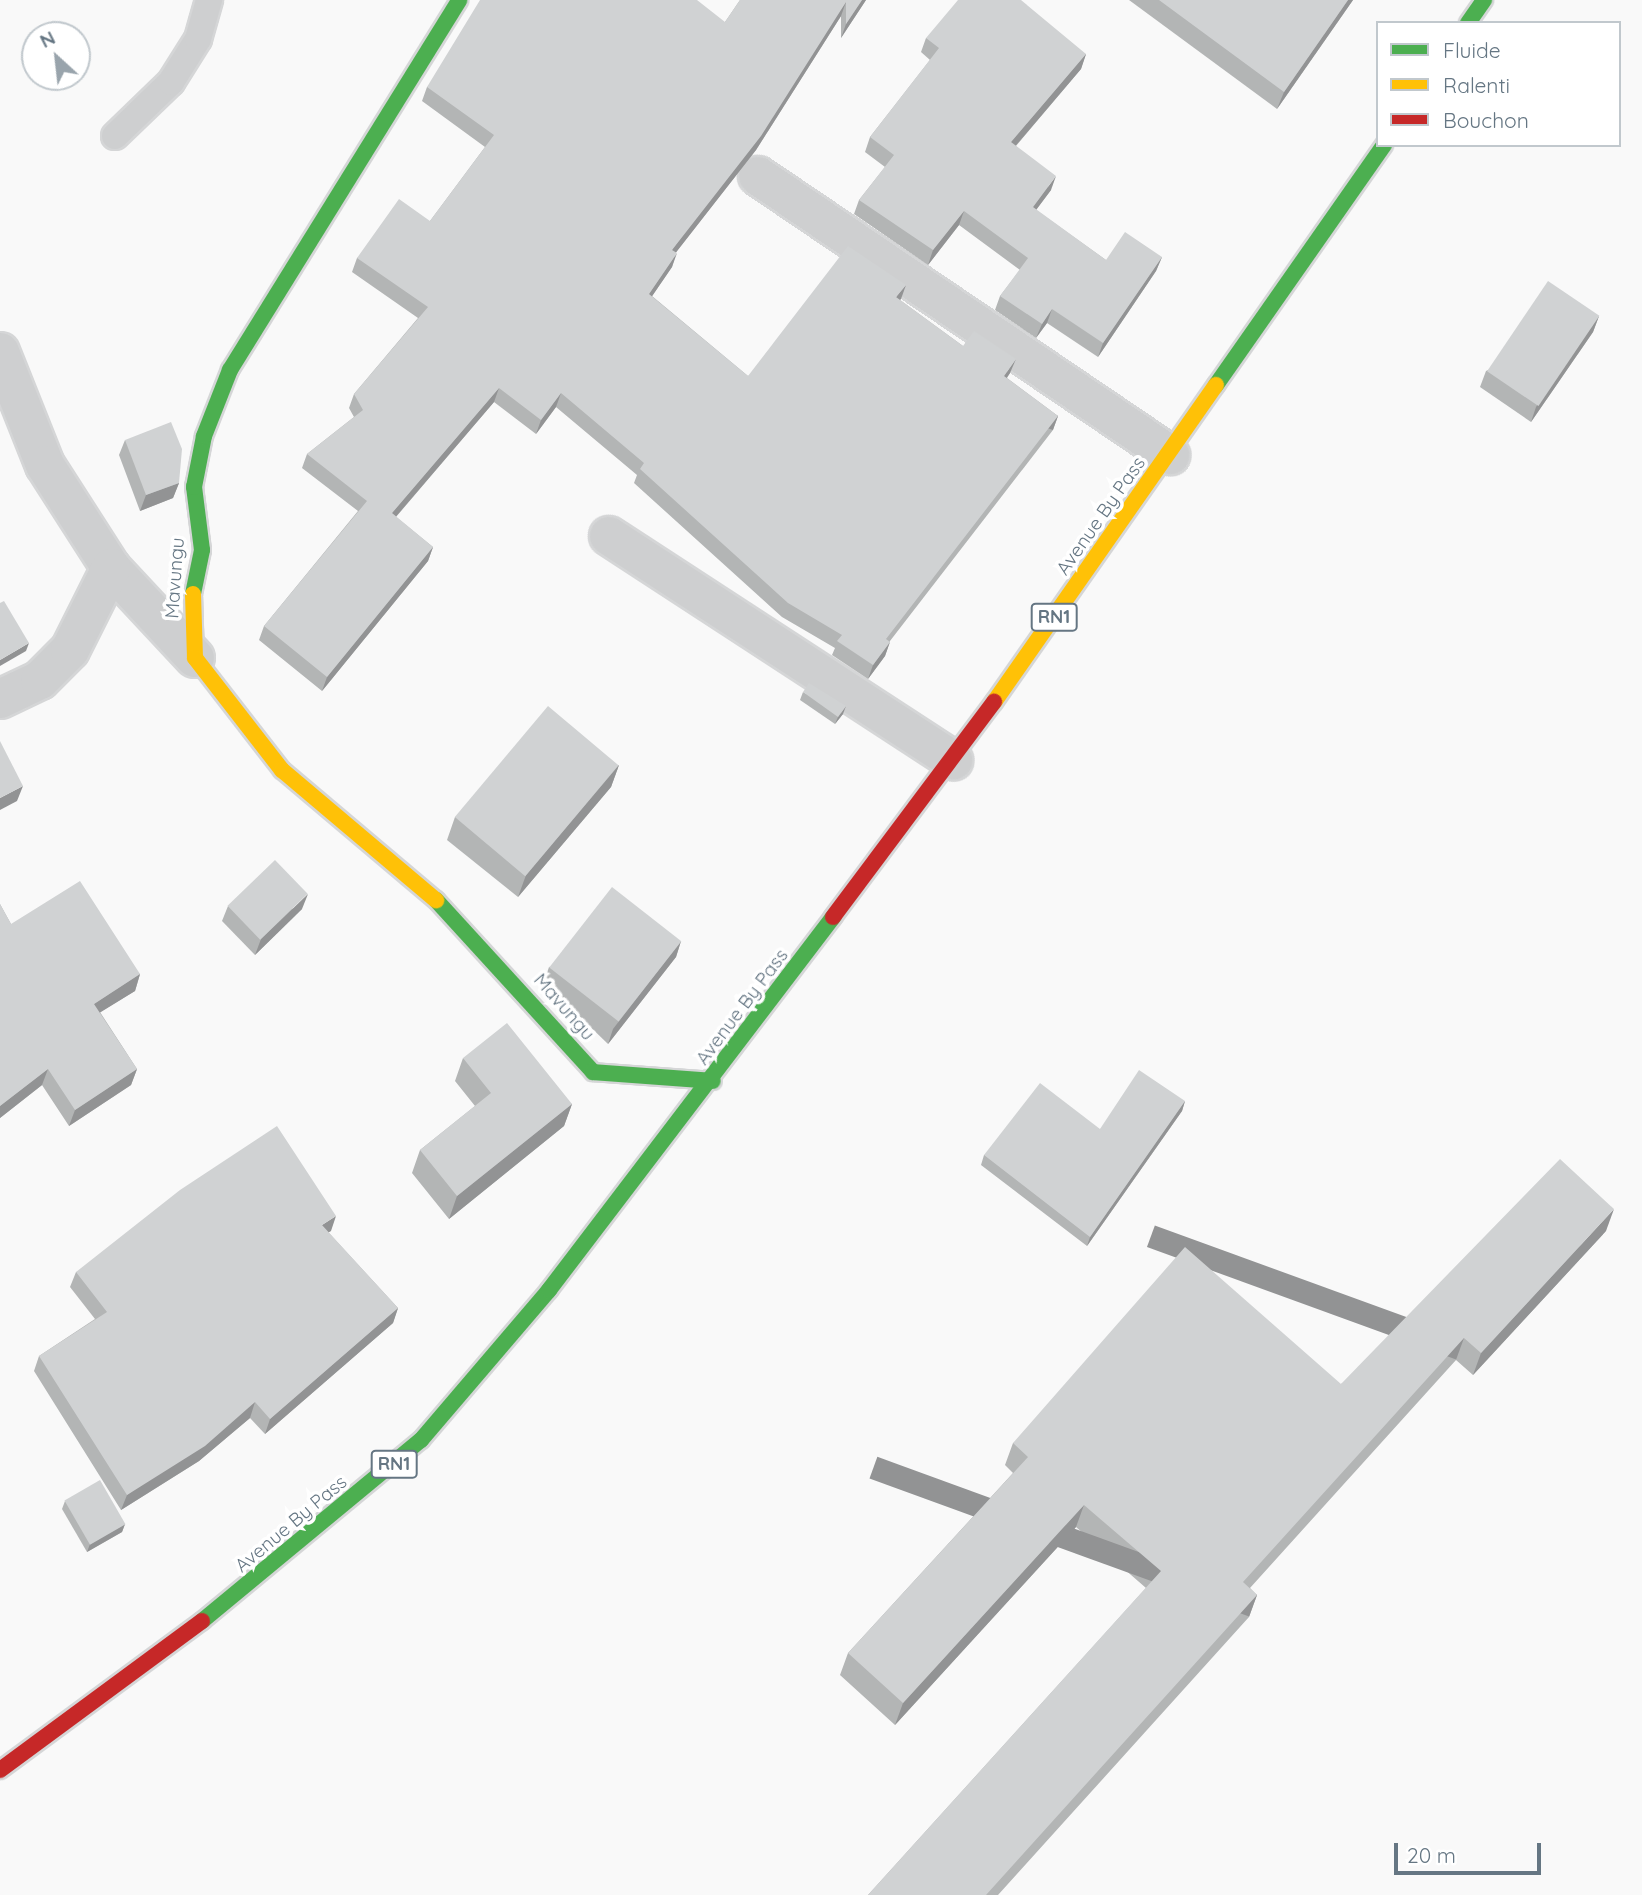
<!DOCTYPE html>
<html>
<head>
<meta charset="utf-8">
<style>
	body { margin:0 }
	#map { position:relative; width:1642px; height:1895px; overflow:hidden; background:#f9f9f9; font-family:Quicksand,sans-serif }
	div>[style] { position:absolute }
	[style*='--x'] { left:calc(var(--x)*1px); top:calc(var(--y)*1px); width:calc(var(--w)*1px); rotate:calc(var(--a)*1deg) }
	.roads { filter:drop-shadow(2px 0 #d5d6d7) drop-shadow(-2px 0 #d5d6d7) drop-shadow(0 2px #d5d6d7) drop-shadow(0 -2px #d5d6d7) }
	.lane>* { height:26px; margin:-13px; padding:0 13px; transform-origin:13px; border-radius:13px; background:#cecfd0 }
	.street>* { height:38px; margin:-19px; padding:0 19px; transform-origin:19px; border-radius:19px; background:#cecfd0 }
	.fast>* { height:16px; margin:-8px; padding:0 8px; transform-origin:8px; border-radius:8px; background:#4caf50 }
	.slow>* { height:16px; margin:-8px; padding:0 8px; transform-origin:8px; border-radius:8px; background:#ffc107 }
	.jam>* { height:16px; margin:-8px; padding:0 8px; transform-origin:8px; border-radius:8px; background:#c62828 }
	.wall>* { inset:0; background:#b3b5b5 }
	.shaded-wall>* { inset:0; background:#929394; transform-origin:0 0 }
	.building>* { inset:0; background:#d0d2d3; transform-origin:0 0 }
	span { translate:-50% -50%; white-space:nowrap; text-align:center; line-height:1.15; -webkit-text-stroke:7px #fff; paint-order:stroke }
	.shield-label span { padding:2px 5px; background:#fff; border:2px solid; border-radius:5px; -webkit-text-stroke-width:0 }
	.shield-label { font-size:18px; color:#657683; font-weight:700 }
	.street-label { font-size:19px; color:#657683 }
	.legend { position:absolute; left:1376px; top:21px; width:245px; height:126px; box-sizing:border-box; background:#fff; border:2px solid #c1c8cd; margin:0; padding:9px 12px; list-style:none; font-size:21px; color:#657683 }
	.legend li { display:flex; align-items:center; gap:14px; height:35px }
	.legend b { width:35px; border:2px solid #c1c8cd }
	.north { position:absolute; left:21px; top:21px; width:70px; height:70px; box-sizing:border-box; background:#fff; border:2px solid #c1c8cd; border-radius:50%; rotate:333deg; font-size:19px; font-weight:700; line-height:28px; text-align:center; color:#657683 }
	.north::after { content:''; display:block; margin:auto; width:24px; height:32px; background:#99a4ac; clip-path:polygon(50% 0,100% 100%,50% 72%,0 100%) }
	.scale { position:absolute; left:1394px; top:1843px; width:147px; height:32px; box-sizing:border-box; border:4px solid #657683; border-top:0; padding-left:9px; font-size:21px; line-height:24px; white-space:nowrap; color:#657683; -webkit-text-stroke:5px #fff; paint-order:stroke }
</style>
</head>
<body>
<div id="map">
	<div class="roads">
		<div class="lane">
			<div style="--x:115;--y:136;--w:78;--a:-44"></div>
			<div style="--x:171;--y:82;--w:51;--a:-57.9"></div>
			<div style="--x:198;--y:39;--w:41;--a:-74.2"></div>
		</div>
		<div class="street">
			<div style="--x:758;--y:176;--w:498;--a:34.1"></div>
			<div style="--x:0;--y:352;--w:122;--a:68.3"></div>
			<div style="--x:45;--y:465;--w:122;--a:57.3"></div>
			<div style="--x:111;--y:568;--w:123;--a:47"></div>
			<div style="--x:609;--y:536;--w:411;--a:33.1"></div>
			<div style="--x:0;--y:699;--w:44;--a:-25.4"></div>
			<div style="--x:40;--y:680;--w:42;--a:-45"></div>
			<div style="--x:70;--y:650;--w:92;--a:-63.4"></div>
		</div>
		<div class="fast">
			<div style="--x:1468;--y:23;--w:28;--a:-55"></div>
			<div style="--x:1216;--y:385;--w:293;--a:-55"></div>
			<div style="--x:193;--y:594;--w:45;--a:-78.4"></div>
			<div style="--x:202;--y:550;--w:64;--a:-97.2"></div>
			<div style="--x:194;--y:487;--w:52;--a:-78.9"></div>
			<div style="--x:204;--y:436;--w:71;--a:-68.5"></div>
			<div style="--x:230;--y:370;--w:435;--a:-58.2"></div>
			<div style="--x:436;--y:900;--w:233;--a:47.6"></div>
			<div style="--x:593;--y:1072;--w:120;--a:4.3"></div>
			<div style="--x:202;--y:1621;--w:284;--a:-39.6"></div>
			<div style="--x:421;--y:1440;--w:197;--a:-49.5"></div>
			<div style="--x:549;--y:1290;--w:469;--a:-52.7"></div>
		</div>
		<div class="slow">
			<div style="--x:193;--y:594;--w:64;--a:88.2"></div>
			<div style="--x:195;--y:658;--w:142;--a:52.2"></div>
			<div style="--x:282;--y:770;--w:202;--a:40.2"></div>
			<div style="--x:994;--y:702;--w:387;--a:-55"></div>
		</div>
		<div class="jam">
			<div style="--x:833;--y:917;--w:269;--a:-53.2"></div>
			<div style="--x:0;--y:1770;--w:251;--a:-36.4"></div>
		</div>
	</div>
	<div class="wall">
		<div style="clip-path:polygon(740px 0,866px 0,841px 38px,841px 16px,756px 150px,676px 252px,672px 267px,652px 296px,748px 376px,900px 300px,963px 346px,1010px 373px,1007px 378px,1058px 416px,1053px 430px,890px 641px,885px 656px,868px 679px,832px 655px,835px 648px,782px 617px,634px 483px,637px 475px,556px 407px,536px 434px,494px 402px,396px 517px,433px 547px,428px 561px,322px 691px,259px 640px,264px 626px,358px 511px,302px 468px,307px 454px,354px 417px,349px 408px,354px 394px,418px 318px,352px 272px,357px 258px,430px 221px,485px 147px,422px 101px,427px 87px,725px 22px)"></div>
		<div style="clip-path:polygon(1129px 0,1353px 0,1277px 109px)"></div>
		<div style="clip-path:polygon(926px 38px,1086px 54px,1081px 69px,1016px 146px,1051px 190px,1036px 210px,1106px 260px,1162px 257px,1156px 271px,1098px 357px,1047px 323px,1036px 338px,995px 310px,1000px 296px,1020px 270px,959px 225px,928px 265px,854px 214px,859px 200px,885px 167px,865px 152px,870px 137px,930px 60px,921px 52px)"></div>
		<div style="clip-path:polygon(1599px 316px,1593px 332px,1531px 422px,1480px 387px,1486px 371px)"></div>
		<div style="clip-path:polygon(125px 440px,179px 483px,173px 498px,140px 511px,119px 455px)"></div>
		<div style="clip-path:polygon(803px 692px,843px 714px,835px 724px,800px 700px)"></div>
		<div style="clip-path:polygon(619px 765px,611px 787px,518px 897px,447px 840px,455px 817px)"></div>
		<div style="clip-path:polygon(0 904px,11px 924px,140px 974px,135px 991px,100px 1012px,137px 1069px,131px 1085px,69px 1126px,42px 1085px,0 1118px)"></div>
		<div style="clip-path:polygon(228px 906px,302px 909px,255px 955px,222px 921px)"></div>
		<div style="clip-path:polygon(681px 941px,676px 957px,608px 1044px,544px 982px,549px 967px)"></div>
		<div style="clip-path:polygon(463px 1058px,572px 1104px,564px 1126px,449px 1219px,412px 1173px,420px 1150px,475px 1106px,455px 1081px)"></div>
		<div style="clip-path:polygon(1185px 1101px,1182px 1111px,1087px 1246px,981px 1165px,984px 1155px,1100px 1129px)"></div>
		<div style="clip-path:polygon(331px 1231px,328px 1232px,398px 1308px,393px 1323px,265px 1434px,250px 1418px,199px 1461px,121px 1510px,34px 1371px,39px 1356px,95px 1319px,70px 1287px,76px 1272px)"></div>
		<div style="clip-path:polygon(1606px 1231px,1473px 1375px,1456px 1360px,1250px 1588px,1257px 1595px,1249px 1617px,998px 1895px,868px 1895px,1146px 1588px,1076px 1527px,895px 1725px,840px 1675px,848px 1653px,1013px 1473px,1005px 1465px,1013px 1443px,1341px 1384px)"></div>
		<div style="clip-path:polygon(65px 1501px,125px 1524px,122px 1532px,87px 1552px,62px 1509px)"></div>
	</div>
	<div class="shaded-wall">
		<div style="clip-path:polygon(862px 0,866px 0,841px 38px,846px 24px)"></div>
		<div style="clip-path:polygon(1348px 0,1353px 0,1277px 109px,1284px 92px)"></div>
		<div style="clip-path:polygon(846px 2px,841px 16px,756px 150px,667px 264px,672px 250px)"></div>
		<div style="clip-path:polygon(1086px 54px,1081px 69px,1006px 157px,1011px 142px)"></div>
		<div style="clip-path:polygon(1056px 176px,1051px 190px,1027px 222px,1033px 207px)"></div>
		<div style="clip-path:polygon(964px 211px,959px 225px,928px 265px,933px 250px)"></div>
		<div style="clip-path:polygon(677px 253px,672px 267px,644px 308px,649px 294px)"></div>
		<div style="clip-path:polygon(1162px 257px,1156px 271px,1098px 357px,1103px 343px)"></div>
		<div style="clip-path:polygon(906px 285px,901px 299px,891px 311px,896px 297px)"></div>
		<div style="clip-path:polygon(1052px 309px,1047px 323px,1036px 338px,1042px 324px)"></div>
		<div style="clip-path:polygon(1599px 316px,1593px 332px,1531px 422px,1536px 407px)"></div>
		<div style="clip-path:polygon(1016px 359px,1010px 373px,998px 390px,1004px 376px)"></div>
		<div style="clip-path:polygon(499px 388px,494px 402px,387px 527px,392px 513px)"></div>
		<div style="clip-path:polygon(561px 393px,556px 407px,536px 434px,541px 420px)"></div>
		<div style="left:1058px;top:416px;width:15px;height:282px;rotate:110deg"></div>
		<div style="clip-path:polygon(179px 483px,173px 498px,140px 511px,146px 495px)"></div>
		<div style="clip-path:polygon(433px 547px,428px 561px,322px 691px,327px 677px)"></div>
		<div style="clip-path:polygon(890px 642px,885px 656px,868px 679px,873px 665px)"></div>
		<div style="clip-path:polygon(29px 643px,26px 651px,0 666px,0 660px)"></div>
		<div style="clip-path:polygon(846px 706px,843px 714px,835px 724px,838px 717px)"></div>
		<div style="clip-path:polygon(619px 765px,611px 787px,518px 897px,526px 875px)"></div>
		<div style="clip-path:polygon(23px 786px,17px 801px,0 810px,0 798px)"></div>
		<div style="clip-path:polygon(308px 894px,302px 909px,255px 955px,261px 939px)"></div>
		<div style="clip-path:polygon(681px 941px,676px 957px,608px 1044px,613px 1029px)"></div>
		<div style="clip-path:polygon(140px 974px,135px 991px,88px 1020px,94px 1004px)"></div>
		<div style="clip-path:polygon(48px 1069px,42px 1085px,0 1118px,0 1106px)"></div>
		<div style="clip-path:polygon(137px 1069px,131px 1085px,69px 1126px,75px 1110px)"></div>
		<div style="clip-path:polygon(1185px 1101px,1182px 1111px,1087px 1246px,1090px 1237px)"></div>
		<div style="clip-path:polygon(572px 1104px,564px 1126px,449px 1219px,457px 1196px)"></div>
		<div style="clip-path:polygon(1614px 1209px,1606px 1231px,1473px 1375px,1481px 1353px)"></div>
		<div style="clip-path:polygon(336px 1216px,331px 1231px,316px 1240px,322px 1225px)"></div>
		<div style="clip-path:polygon(398px 1308px,393px 1323px,265px 1434px,270px 1419px)"></div>
		<div style="left:1464px;top:1338px;width:23px;height:329px;rotate:110deg"></div>
		<div style="clip-path:polygon(255px 1402px,250px 1418px,199px 1461px,121px 1510px,127px 1495px)"></div>
		<div style="clip-path:polygon(1084px 1505px,1076px 1527px,895px 1725px,903px 1703px)"></div>
		<div style="clip-path:polygon(125px 1524px,122px 1532px,87px 1552px,90px 1544px)"></div>
		<div style="left:1257px;top:1595px;width:23px;height:404px;rotate:110deg"></div>
	</div>
	<div class="building">
		<div style="clip-path:polygon(480px 0,697px 0,725px 22px,740px 0,862px 0,846px 24px,846px 2px,761px 136px,672px 250px,677px 253px,649px 294px,748px 376px,848px 246px,906px 285px,896px 297px,963px 346px,974px 331px,1016px 359px,1004px 376px,1058px 416px,886px 639px,890px 642px,873px 665px,837px 641px,842px 635px,788px 603px,640px 469px,644px 463px,561px 393px,541px 420px,499px 388px,392px 513px,433px 547px,327px 677px,264px 626px,367px 501px,307px 454px,363px 410px,354px 394px,428px 307px,357px 258px,399px 199px,430px 221px,494px 135px,427px 87px)"></div>
		<div style="clip-path:polygon(958px 0,1021px 0,1086px 54px,1011px 142px,1056px 176px,1033px 207px,1106px 260px,1125px 232px,1162px 257px,1103px 343px,1052px 309px,1042px 324px,1000px 296px,1028px 258px,964px 211px,933px 250px,859px 200px,894px 155px,870px 137px,939px 48px,926px 38px)"></div>
		<div style="clip-path:polygon(1159px 0,1348px 0,1284px 92px)"></div>
		<div style="left:1548px;top:281px;width:62px;height:109px;rotate:34deg"></div>
		<div style="clip-path:polygon(171px 422px,182px 449px,179px 483px,146px 495px,125px 440px)"></div>
		<div style="clip-path:polygon(4px 601px,29px 643px,0 660px,0 603px)"></div>
		<div style="clip-path:polygon(809px 683px,846px 706px,838px 717px,803px 692px)"></div>
		<div style="left:548px;top:706px;width:92px;height:145px;rotate:40deg"></div>
		<div style="clip-path:polygon(0 741px,23px 786px,0 798px)"></div>
		<div style="left:275px;top:860px;width:47px;height:66px;rotate:46deg"></div>
		<div style="clip-path:polygon(80px 881px,140px 974px,94px 1004px,137px 1069px,75px 1110px,48px 1069px,0 1106px,0 904px,11px 924px)"></div>
		<div style="left:612px;top:887px;width:88px;height:102px;rotate:38deg"></div>
		<div style="clip-path:polygon(507px 1023px,572px 1104px,457px 1196px,420px 1150px,491px 1093px,463px 1058px)"></div>
		<div style="clip-path:polygon(1139px 1070px,1185px 1101px,1090px 1237px,984px 1155px,1040px 1083px,1100px 1129px)"></div>
		<div style="clip-path:polygon(277px 1126px,336px 1216px,322px 1225px,398px 1308px,270px 1419px,255px 1402px,205px 1446px,127px 1495px,39px 1356px,107px 1312px,76px 1272px,180px 1190px)"></div>
		<div style="clip-path:polygon(1560px 1159px,1614px 1209px,1481px 1353px,1464px 1338px,1243px 1582px,1257px 1595px,986px 1895px,868px 1895px,1161px 1571px,1084px 1505px,903px 1703px,848px 1653px,1028px 1457px,1013px 1443px,1185px 1247px,1341px 1384px)"></div>
		<div style="left:100px;top:1480px;width:51px;height:41px;rotate:60deg"></div>
	</div>
	<div class="shield-label">
		<span style="left:1054px;top:617px">RN1</span>
		<span style="left:394px;top:1464px">RN1</span>
	</div>
	<div class="street-label">
		<span style="left:1101px;top:516px;rotate:-55deg">Avenue By Pass</span>
		<span style="left:175px;top:578px;rotate:-86deg">Mavungu</span>
		<span style="left:564px;top:1007px;rotate:49deg">Mavungu</span>
		<span style="left:742px;top:1007px;rotate:-53deg">Avenue By Pass</span>
		<span style="left:291px;top:1524px;rotate:-40deg">Avenue By Pass</span>
	</div>
	<ul class="legend">
	<li><b style="height:9px;background:#4caf50"></b>Fluide</li>
	<li><b style="height:9px;background:#ffc107"></b>Ralenti</li>
	<li><b style="height:9px;background:#c62828"></b>Bouchon</li>
	</ul>
	<div class="north">N</div>
	<div class="scale">20 m</div>
</div>
</body>
</html>
